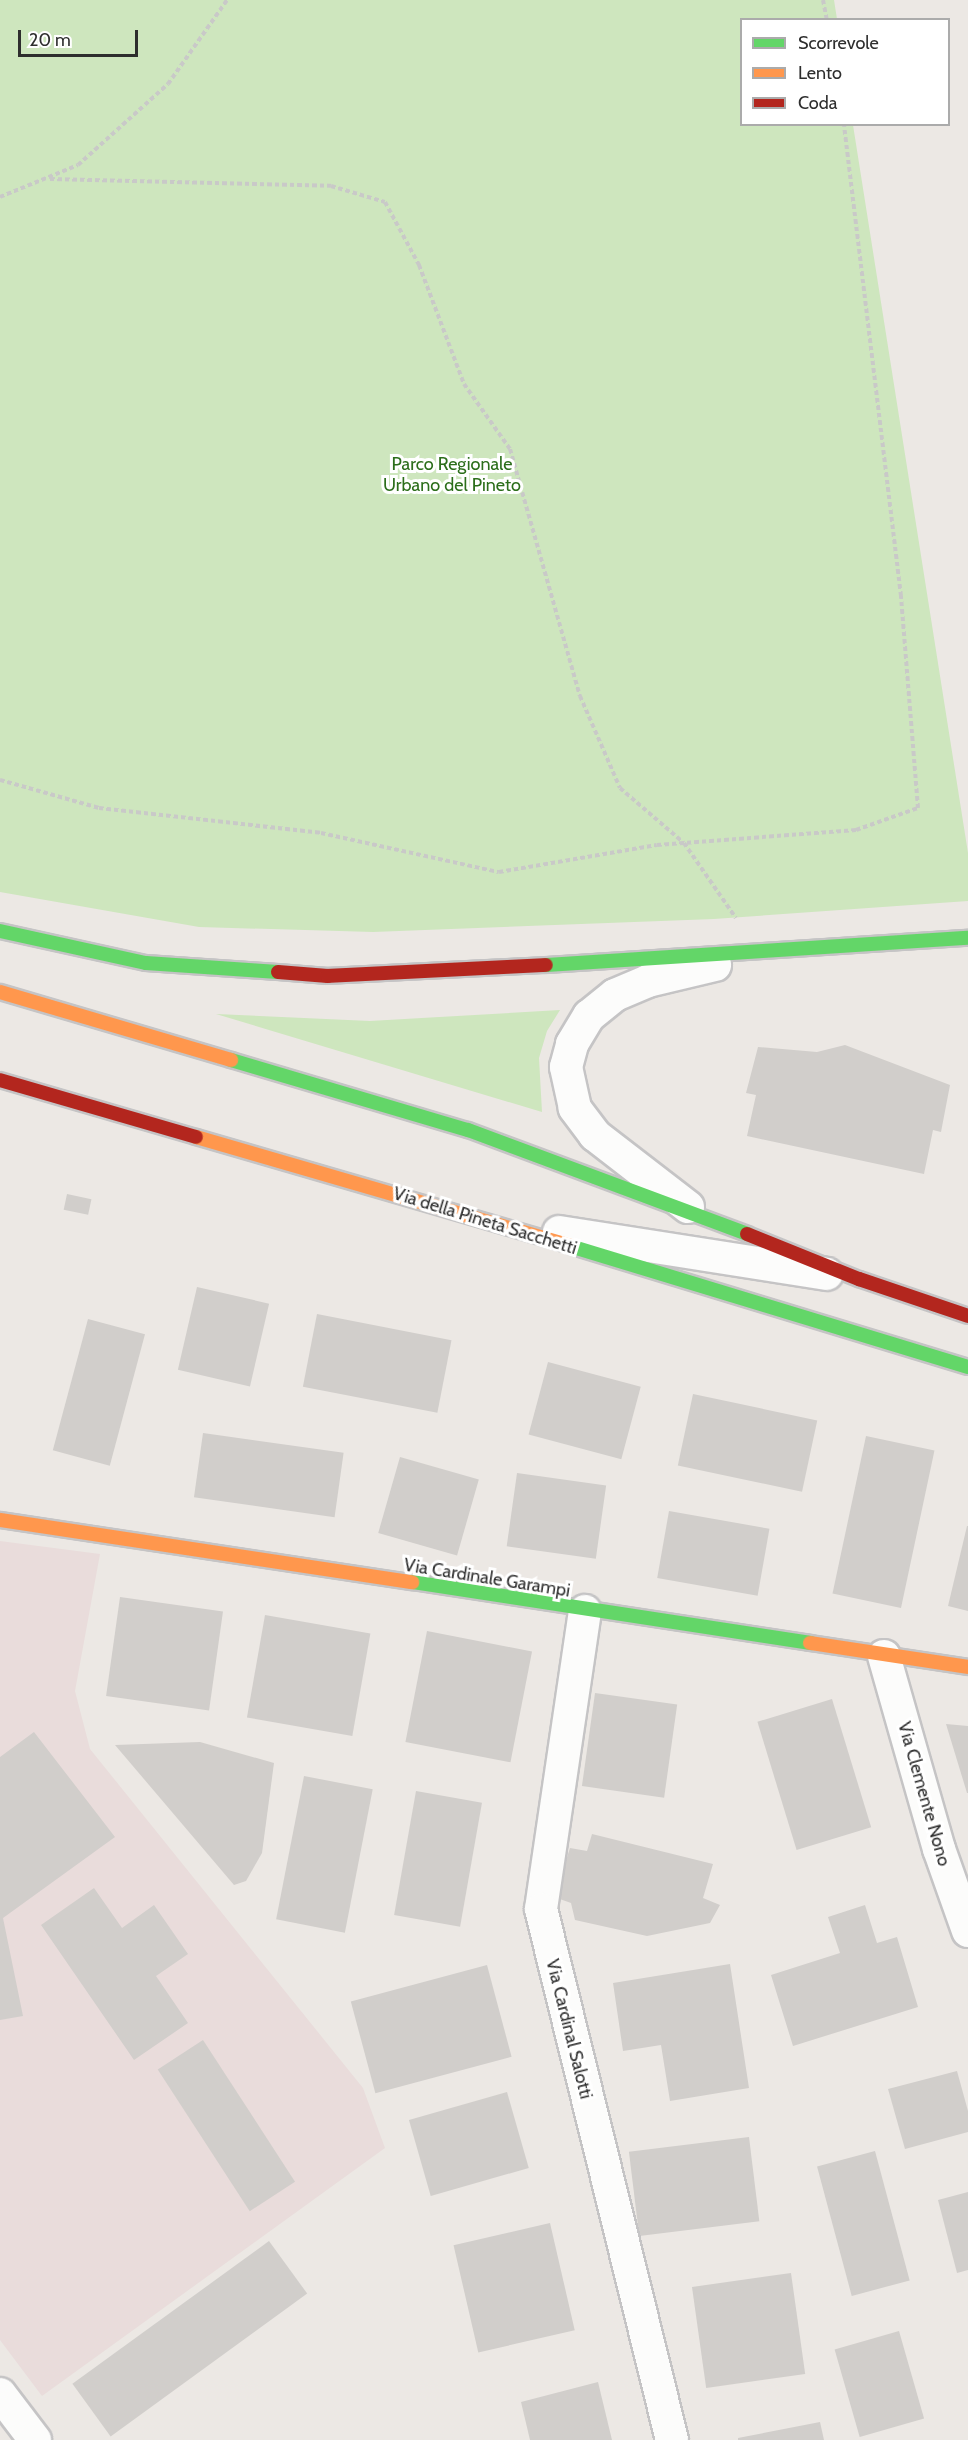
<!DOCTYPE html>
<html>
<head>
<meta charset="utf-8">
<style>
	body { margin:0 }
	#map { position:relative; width:968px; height:2440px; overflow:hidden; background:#ece8e4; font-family:Cabin,sans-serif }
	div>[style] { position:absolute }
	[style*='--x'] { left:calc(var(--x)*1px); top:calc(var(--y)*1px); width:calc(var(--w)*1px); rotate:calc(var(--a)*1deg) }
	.medical>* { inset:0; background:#e9dcdb }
	.green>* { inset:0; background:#cee6be }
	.building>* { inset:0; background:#d1cecb; transform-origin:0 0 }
	.path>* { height:4px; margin-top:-2px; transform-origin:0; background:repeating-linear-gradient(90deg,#c9c9c8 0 4.5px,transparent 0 7.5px) }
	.roads { filter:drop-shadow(2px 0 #c5c4c5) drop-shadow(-2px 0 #c5c4c5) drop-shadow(0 2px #c5c4c5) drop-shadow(0 -2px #c5c4c5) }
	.street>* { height:32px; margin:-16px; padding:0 16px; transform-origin:16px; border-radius:16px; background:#fcfcfb }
	.fast>* { height:14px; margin:-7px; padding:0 7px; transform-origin:7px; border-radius:7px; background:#63d668 }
	.slow>* { height:14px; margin:-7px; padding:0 7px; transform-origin:7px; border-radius:7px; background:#ff974d }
	.jam>* { height:14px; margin:-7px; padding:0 7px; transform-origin:7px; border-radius:7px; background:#b3261e }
	span { translate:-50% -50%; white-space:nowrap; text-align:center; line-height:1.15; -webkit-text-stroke:6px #fff; paint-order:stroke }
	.park-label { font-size:18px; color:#2c6e1b }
	.street-label { font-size:18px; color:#2e2e2e }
	.legend { position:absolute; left:740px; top:18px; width:210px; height:108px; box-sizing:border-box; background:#fff; border:2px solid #ababab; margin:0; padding:8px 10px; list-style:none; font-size:18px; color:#2e2e2e }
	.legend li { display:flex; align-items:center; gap:12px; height:30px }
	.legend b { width:30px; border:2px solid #ababab }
	.scale { position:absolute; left:18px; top:30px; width:120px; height:27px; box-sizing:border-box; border:3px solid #2e2e2e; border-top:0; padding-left:8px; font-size:18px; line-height:21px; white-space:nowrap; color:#2e2e2e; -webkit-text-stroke:4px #fff; paint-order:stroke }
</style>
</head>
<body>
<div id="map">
	<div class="medical">
		<div style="clip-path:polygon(0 1541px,100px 1554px,75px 1691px,90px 1749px,363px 2088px,385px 2148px,42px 2396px,0 2340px)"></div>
	</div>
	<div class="green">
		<div style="clip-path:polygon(0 0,834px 0,837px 19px,742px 20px,742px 124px,853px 125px,968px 853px,968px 901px,714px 919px,373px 932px,199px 927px,0 892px)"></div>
		<div style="clip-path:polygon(560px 1010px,547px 1031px,539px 1058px,542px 1112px,216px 1014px,370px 1021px)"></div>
	</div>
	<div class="building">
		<div style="clip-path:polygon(845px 1045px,950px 1085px,941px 1132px,933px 1130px,924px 1174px,747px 1136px,756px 1095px,746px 1093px,758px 1047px,817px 1052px)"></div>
		<div style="left:67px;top:1194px;width:25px;height:16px;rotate:12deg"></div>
		<div style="left:197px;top:1287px;width:74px;height:85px;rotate:13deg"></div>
		<div style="left:317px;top:1314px;width:137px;height:74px;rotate:11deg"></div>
		<div style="left:88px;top:1319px;width:59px;height:136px;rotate:15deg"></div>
		<div style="left:548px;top:1362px;width:96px;height:75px;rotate:15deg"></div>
		<div style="left:693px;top:1394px;width:127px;height:73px;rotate:12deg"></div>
		<div style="left:203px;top:1433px;width:142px;height:65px;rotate:8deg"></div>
		<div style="left:866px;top:1436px;width:70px;height:161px;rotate:12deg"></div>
		<div style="left:400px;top:1457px;width:82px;height:79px;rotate:16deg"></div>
		<div style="left:517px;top:1473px;width:90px;height:74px;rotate:8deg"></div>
		<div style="left:669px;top:1511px;width:102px;height:68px;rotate:10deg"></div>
		<div style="clip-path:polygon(967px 1526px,968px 1526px,968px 1611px,948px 1606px)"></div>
		<div style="left:120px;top:1597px;width:104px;height:100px;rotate:8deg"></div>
		<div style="left:265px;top:1615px;width:107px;height:104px;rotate:10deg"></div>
		<div style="left:427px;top:1631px;width:107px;height:113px;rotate:11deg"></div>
		<div style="left:595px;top:1693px;width:83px;height:94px;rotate:8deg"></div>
		<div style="left:832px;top:1699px;width:134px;height:78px;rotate:73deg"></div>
		<div style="clip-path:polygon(946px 1724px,968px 1726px,968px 1793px,967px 1793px)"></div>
		<div style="clip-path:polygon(34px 1732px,115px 1837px,3px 1918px,23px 2016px,0 2020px,0 1757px)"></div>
		<div style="clip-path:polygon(200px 1742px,274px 1763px,262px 1853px,246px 1881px,234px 1885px,115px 1745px)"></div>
		<div style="left:304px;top:1776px;width:70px;height:146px;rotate:11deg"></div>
		<div style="left:416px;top:1791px;width:67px;height:126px;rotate:10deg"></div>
		<div style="clip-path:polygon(592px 1834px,713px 1864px,703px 1898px,720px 1905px,710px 1923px,647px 1936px,575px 1920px,571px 1903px,554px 1897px,570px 1848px,587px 1851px)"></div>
		<div style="clip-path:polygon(94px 1888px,122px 1928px,154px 1905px,188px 1954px,156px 1976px,188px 2023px,134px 2060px,41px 1925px)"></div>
		<div style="clip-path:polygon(865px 1905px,877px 1943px,897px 1937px,918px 2007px,793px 2046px,771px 1975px,840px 1953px,828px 1917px)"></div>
		<div style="clip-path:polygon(730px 1964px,749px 2088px,670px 2101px,661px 2045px,623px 2051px,613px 1983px)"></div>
		<div style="left:487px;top:1965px;width:95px;height:141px;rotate:75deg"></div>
		<div style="left:203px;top:2040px;width:169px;height:54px;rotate:57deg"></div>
		<div style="clip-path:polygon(957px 2071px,968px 2111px,968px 2132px,905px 2149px,888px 2089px)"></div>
		<div style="left:507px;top:2092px;width:79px;height:102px;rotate:74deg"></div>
		<div style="left:749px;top:2137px;width:85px;height:121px;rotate:83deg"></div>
		<div style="left:875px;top:2151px;width:134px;height:60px;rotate:75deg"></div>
		<div style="clip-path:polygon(968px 2192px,968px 2270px,957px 2273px,938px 2200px)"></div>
		<div style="left:550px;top:2223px;width:110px;height:99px;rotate:77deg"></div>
		<div style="left:269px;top:2241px;width:65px;height:243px;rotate:54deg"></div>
		<div style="left:791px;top:2273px;width:102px;height:100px;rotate:82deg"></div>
		<div style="left:899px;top:2331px;width:91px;height:67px;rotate:74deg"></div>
		<div style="clip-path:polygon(598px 2382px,612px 2440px,530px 2440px,521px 2402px)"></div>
		<div style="clip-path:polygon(820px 2422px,824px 2440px,738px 2440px,738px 2438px)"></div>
	</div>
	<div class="path">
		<div style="--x:823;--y:0;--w:20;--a:79"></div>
		<div style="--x:50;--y:179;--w:281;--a:1.4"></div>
		<div style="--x:331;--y:186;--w:56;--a:16.5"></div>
		<div style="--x:385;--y:202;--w:72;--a:61.6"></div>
		<div style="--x:419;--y:265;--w:127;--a:69.3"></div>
		<div style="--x:464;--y:384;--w:80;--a:54.7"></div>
		<div style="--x:510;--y:449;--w:257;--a:74.2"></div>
		<div style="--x:580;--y:696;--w:100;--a:66.5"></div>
		<div style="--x:620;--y:788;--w:84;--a:40.7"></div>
		<div style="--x:684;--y:843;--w:91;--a:55.3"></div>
		<div style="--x:0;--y:197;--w:84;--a:-22.3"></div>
		<div style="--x:78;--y:165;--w:121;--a:-42"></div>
		<div style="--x:168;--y:84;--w:103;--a:-54.9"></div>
		<div style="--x:0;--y:780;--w:103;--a:15.8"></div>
		<div style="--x:99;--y:808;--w:223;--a:6.4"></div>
		<div style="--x:321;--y:833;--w:182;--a:12.4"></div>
		<div style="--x:499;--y:872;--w:160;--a:-9.7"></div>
		<div style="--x:657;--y:845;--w:200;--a:-4.3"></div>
		<div style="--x:856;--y:830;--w:66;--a:-19.5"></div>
		<div style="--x:918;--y:808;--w:213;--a:-94.6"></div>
		<div style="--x:901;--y:596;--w:475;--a:-96.9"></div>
	</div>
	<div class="roads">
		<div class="street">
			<div style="--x:688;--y:1207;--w:118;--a:-142.3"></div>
			<div style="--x:595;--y:1135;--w:34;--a:-127"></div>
			<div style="--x:575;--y:1108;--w:42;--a:-102.4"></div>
			<div style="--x:566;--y:1067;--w:24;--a:-75"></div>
			<div style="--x:572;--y:1044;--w:33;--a:-59"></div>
			<div style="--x:589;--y:1016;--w:33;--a:-39"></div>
			<div style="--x:615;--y:995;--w:36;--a:-23"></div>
			<div style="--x:648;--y:981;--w:69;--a:-13.4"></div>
			<div style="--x:559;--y:1232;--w:271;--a:8.9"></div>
			<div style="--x:585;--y:1611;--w:301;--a:98.4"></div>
			<div style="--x:541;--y:1909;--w:547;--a:76.14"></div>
			<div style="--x:884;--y:1656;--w:201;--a:74.1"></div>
			<div style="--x:939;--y:1849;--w:87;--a:70.5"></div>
			<div style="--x:0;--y:2394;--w:58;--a:52.7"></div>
		</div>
		<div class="fast">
			<div style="--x:0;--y:931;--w:149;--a:12.4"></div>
			<div style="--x:146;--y:963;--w:132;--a:3.9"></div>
			<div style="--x:546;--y:965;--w:423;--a:-3.7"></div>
			<div style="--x:231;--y:1060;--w:247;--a:16.5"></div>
			<div style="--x:468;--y:1130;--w:298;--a:20.4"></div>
			<div style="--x:570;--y:1246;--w:416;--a:16.9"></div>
			<div style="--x:412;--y:1582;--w:403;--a:8.7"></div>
		</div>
		<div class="slow">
			<div style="--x:0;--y:992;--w:241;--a:16.4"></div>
			<div style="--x:196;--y:1137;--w:390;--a:16.2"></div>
			<div style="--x:0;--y:1520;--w:417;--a:8.6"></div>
			<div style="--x:810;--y:1643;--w:160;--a:8.6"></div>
		</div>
		<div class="jam">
			<div style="--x:278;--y:972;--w:50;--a:4.6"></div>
			<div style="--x:328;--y:976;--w:218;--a:-2.9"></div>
			<div style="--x:0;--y:1080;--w:204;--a:16.2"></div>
			<div style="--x:747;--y:1234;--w:121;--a:21.9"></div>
			<div style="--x:859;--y:1279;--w:115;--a:18.7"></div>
		</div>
	</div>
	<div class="park-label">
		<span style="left:452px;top:475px">Parco Regionale<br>Urbano del Pineto</span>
	</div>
	<div class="street-label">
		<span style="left:485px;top:1221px;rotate:17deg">Via della Pineta Sacchetti</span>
		<span style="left:487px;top:1578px;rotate:9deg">Via Cardinale Garampi</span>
		<span style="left:924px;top:1794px;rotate:74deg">Via Clemente Nono</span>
		<span style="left:569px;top:2029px;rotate:76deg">Via Cardinal Salotti</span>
	</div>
	<ul class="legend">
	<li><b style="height:8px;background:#63d668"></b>Scorrevole</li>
	<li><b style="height:8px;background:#ff974d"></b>Lento</li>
	<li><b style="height:8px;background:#b3261e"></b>Coda</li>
	</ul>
	<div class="scale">20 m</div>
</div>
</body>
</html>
